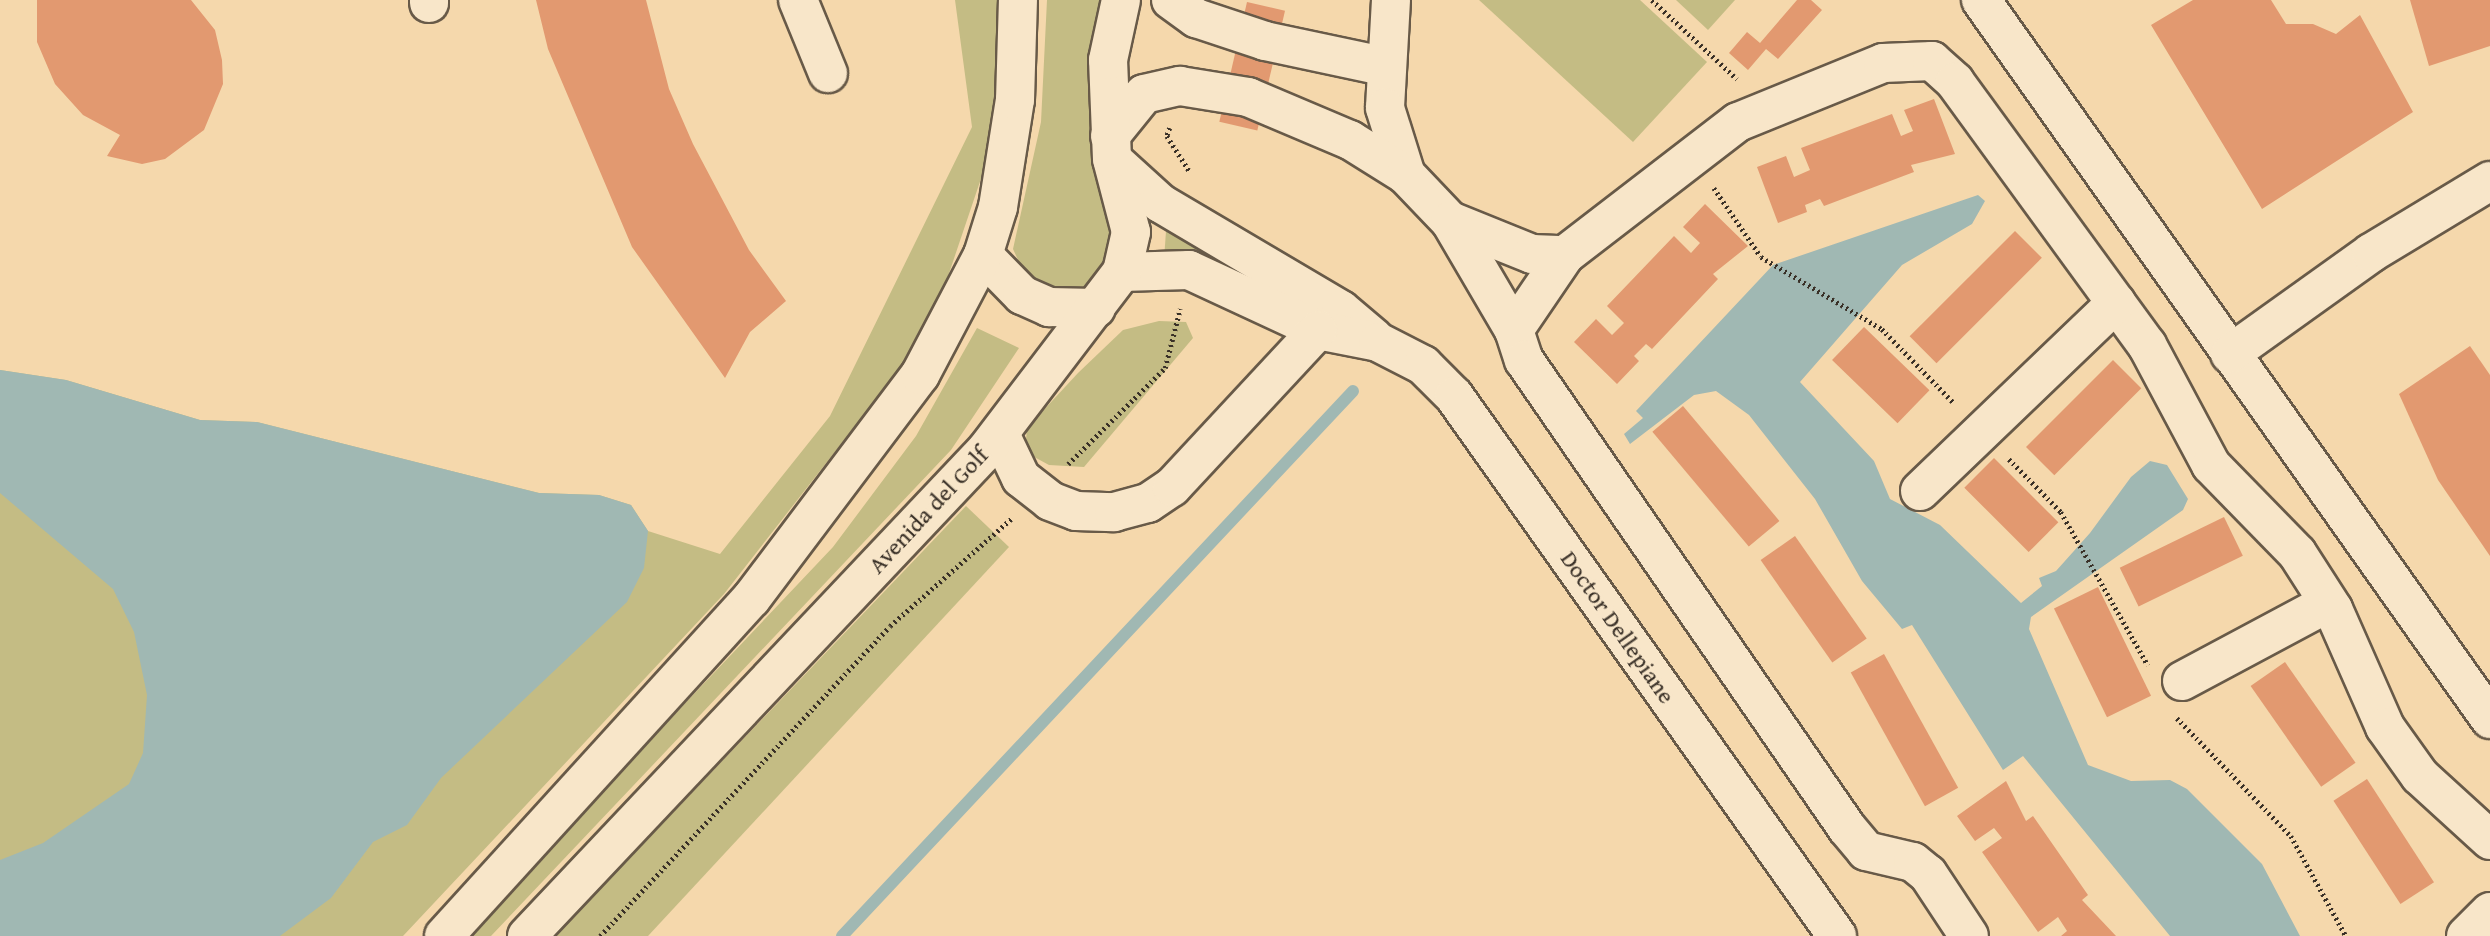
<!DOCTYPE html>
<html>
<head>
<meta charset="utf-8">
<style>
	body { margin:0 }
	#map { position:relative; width:2490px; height:936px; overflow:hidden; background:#f5d8ac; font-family:"Gentium Book Plus",serif }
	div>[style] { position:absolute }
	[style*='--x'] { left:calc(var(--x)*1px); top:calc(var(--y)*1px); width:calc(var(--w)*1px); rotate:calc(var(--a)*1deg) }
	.green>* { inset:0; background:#c4bc84 }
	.water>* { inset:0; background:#a0b8b3 }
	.stream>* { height:12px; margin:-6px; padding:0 6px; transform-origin:6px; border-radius:6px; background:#a0b8b3 }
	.building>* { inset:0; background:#e29970; transform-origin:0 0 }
	.path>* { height:4.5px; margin-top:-2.25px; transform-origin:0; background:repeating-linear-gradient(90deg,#393027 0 2px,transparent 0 5.5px) }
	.roads { filter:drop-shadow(2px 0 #685a48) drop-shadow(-2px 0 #685a48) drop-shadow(0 2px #685a48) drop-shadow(0 -2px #685a48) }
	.minor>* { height:38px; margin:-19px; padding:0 19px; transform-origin:19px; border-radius:19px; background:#f8e6c9 }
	span { translate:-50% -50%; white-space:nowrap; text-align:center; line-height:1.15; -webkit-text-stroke:5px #f8e6c9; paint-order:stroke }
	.street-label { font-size:24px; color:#393027 }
</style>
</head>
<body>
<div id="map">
	<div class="green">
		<div style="clip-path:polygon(955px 0,1001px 0,990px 152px,941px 297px,908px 358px,724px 594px,403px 936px,0 936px,0 370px,66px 380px,200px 420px,257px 422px,539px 493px,599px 495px,631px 505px,648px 531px,720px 554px,830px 416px,972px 127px)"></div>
		<div style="clip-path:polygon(1047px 0,1101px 0,1090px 82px,1092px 154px,1113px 228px,1102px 274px,1085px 291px,1045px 290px,1024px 273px,1013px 249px,1041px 122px)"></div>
		<div style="clip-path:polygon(1479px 0,1640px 0,1707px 62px,1633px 142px)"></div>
		<div style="clip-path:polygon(1676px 0,1735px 0,1708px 30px)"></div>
		<div style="clip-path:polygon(1166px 231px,1281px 294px,1164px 260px)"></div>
		<div style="clip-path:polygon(1159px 321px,1186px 322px,1193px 338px,1084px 467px,1049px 465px,1025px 452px,1027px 428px,1078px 373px,1123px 330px)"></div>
		<div style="clip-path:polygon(977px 328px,1019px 348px,951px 450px,491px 936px,465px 936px,833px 547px,916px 436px)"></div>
		<div style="clip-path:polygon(966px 506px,1009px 547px,648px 936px,555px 936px)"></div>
	</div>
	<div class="water">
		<div style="clip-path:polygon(1978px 195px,1985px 201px,1972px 224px,1902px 265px,1800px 382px,1874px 461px,1890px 499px,1940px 525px,2021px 603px,2042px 586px,2039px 578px,2056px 571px,2090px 533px,2131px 477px,2150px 461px,2167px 465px,2188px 499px,2183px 510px,2031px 617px,2029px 629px,2088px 765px,2131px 781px,2170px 780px,2187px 789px,2262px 864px,2300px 936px,2170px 936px,2023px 756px,2003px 770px,1912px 625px,1902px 629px,1862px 581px,1815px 499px,1749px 415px,1716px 391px,1694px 395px,1630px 444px,1624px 434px,1643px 418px,1636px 411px,1773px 265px)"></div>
		<div style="clip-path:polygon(0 370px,66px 380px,200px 420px,257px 422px,539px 493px,599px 495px,631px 505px,648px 531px,644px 568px,627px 602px,441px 778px,407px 825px,373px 842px,331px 898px,280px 936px,0 936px,0 860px,43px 843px,129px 784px,143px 753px,147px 695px,134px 632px,113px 589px,0 493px)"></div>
	</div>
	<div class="stream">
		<div style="--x:842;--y:936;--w:747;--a:-46.84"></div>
	</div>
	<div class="building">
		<div style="clip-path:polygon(37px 0,191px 0,215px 30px,222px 60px,223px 84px,204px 130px,165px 159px,142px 164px,107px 156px,120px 135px,83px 115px,55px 84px,37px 42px)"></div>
		<div style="clip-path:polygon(536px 0,646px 0,669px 89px,693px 144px,749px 250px,786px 301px,750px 332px,725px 378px,632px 247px,548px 49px)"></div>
		<div style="clip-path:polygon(1797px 0,1811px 0,1822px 10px,1778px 59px,1766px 49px,1748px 70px,1729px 53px,1747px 32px,1760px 43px)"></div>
		<div style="clip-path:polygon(2193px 0,2271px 0,2286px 24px,2313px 24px,2336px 34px,2360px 15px,2413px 112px,2262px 209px,2151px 25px)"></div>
		<div style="clip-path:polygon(2410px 0,2490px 0,2490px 46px,2429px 66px)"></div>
		<div style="left:1247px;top:2px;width:39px;height:123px;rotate:13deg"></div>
		<div style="clip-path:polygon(1934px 99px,1955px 154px,1911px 165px,1914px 172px,1824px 206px,1820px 199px,1805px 205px,1807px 212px,1778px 223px,1757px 167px,1786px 156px,1794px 177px,1810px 170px,1801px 148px,1892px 114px,1901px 136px,1913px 131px,1904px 110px)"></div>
		<div style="clip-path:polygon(1705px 204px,1748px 246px,1713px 274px,1718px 279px,1652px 349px,1646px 344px,1634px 356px,1639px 361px,1617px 384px,1574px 342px,1596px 319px,1612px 335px,1624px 323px,1607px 306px,1674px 236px,1691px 253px,1700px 243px,1683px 227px)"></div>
		<div style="left:2015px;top:231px;width:38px;height:149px;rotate:45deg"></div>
		<div style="left:1864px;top:327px;width:91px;height:46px;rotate:44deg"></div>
		<div style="clip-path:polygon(2470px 346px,2490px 375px,2490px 556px,2438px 480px,2399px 394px)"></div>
		<div style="left:2113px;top:360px;width:40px;height:123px;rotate:45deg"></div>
		<div style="left:1683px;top:406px;width:150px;height:40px;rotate:50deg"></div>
		<div style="left:1994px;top:458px;width:91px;height:42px;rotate:45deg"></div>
		<div style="left:2224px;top:517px;width:43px;height:116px;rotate:64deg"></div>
		<div style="left:1795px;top:536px;width:125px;height:42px;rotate:55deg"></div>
		<div style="left:2098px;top:587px;width:121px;height:49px;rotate:64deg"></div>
		<div style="left:1884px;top:654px;width:153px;height:38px;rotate:61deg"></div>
		<div style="left:2285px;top:662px;width:123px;height:42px;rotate:55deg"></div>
		<div style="left:2367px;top:779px;width:123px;height:40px;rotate:57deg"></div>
		<div style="clip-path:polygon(2006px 781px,2026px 821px,2033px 816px,2088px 895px,2082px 900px,2116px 936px,2061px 936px,2067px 931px,2058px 917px,2038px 932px,1982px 852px,2002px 838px,1994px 828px,1975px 841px,1957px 816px)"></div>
	</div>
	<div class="path">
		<div style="--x:1652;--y:0;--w:116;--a:42.9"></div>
		<div style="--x:1170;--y:128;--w:9;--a:111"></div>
		<div style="--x:1167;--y:136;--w:43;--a:57.4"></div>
		<div style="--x:1714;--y:188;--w:83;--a:55.7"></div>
		<div style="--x:1761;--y:257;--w:141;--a:30.8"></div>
		<div style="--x:1882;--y:329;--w:103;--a:45.8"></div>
		<div style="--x:2009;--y:459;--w:74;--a:45.5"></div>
		<div style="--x:2061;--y:512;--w:176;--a:60.4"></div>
		<div style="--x:1068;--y:464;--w:136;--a:-44.7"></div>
		<div style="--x:1165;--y:368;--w:61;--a:-75.7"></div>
		<div style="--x:2177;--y:718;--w:164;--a:46"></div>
		<div style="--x:2291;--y:836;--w:114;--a:61.2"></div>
		<div style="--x:600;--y:936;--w:424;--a:-46.9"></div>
		<div style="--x:890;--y:626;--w:162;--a:-41.5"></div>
	</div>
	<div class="roads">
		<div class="minor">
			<div style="--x:429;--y:0;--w:3;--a:90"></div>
			<div style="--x:798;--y:0;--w:79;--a:67.7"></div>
			<div style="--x:1171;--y:0;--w:31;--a:36"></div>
			<div style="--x:1196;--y:18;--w:73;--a:18.4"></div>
			<div style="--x:1265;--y:41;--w:121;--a:12"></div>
			<div style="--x:1391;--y:0;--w:108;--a:93.2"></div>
			<div style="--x:1385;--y:108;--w:70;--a:72.6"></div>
			<div style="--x:1981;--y:0;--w:881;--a:54.7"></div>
			<div style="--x:1110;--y:136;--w:54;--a:-51"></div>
			<div style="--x:1144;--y:94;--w:37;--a:-13"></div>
			<div style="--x:1180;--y:86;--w:69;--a:9.2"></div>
			<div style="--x:1248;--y:97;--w:111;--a:22.9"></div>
			<div style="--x:1350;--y:140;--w:66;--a:32"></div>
			<div style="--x:1406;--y:175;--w:64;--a:46.3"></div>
			<div style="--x:1450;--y:221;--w:88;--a:21.9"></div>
			<div style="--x:1532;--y:254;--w:33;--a:2"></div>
			<div style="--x:1565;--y:255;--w:218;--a:-37.6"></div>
			<div style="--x:1738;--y:122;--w:157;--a:-22.1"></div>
			<div style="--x:1883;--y:63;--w:49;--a:-2.3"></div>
			<div style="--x:1932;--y:61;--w:31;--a:42"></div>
			<div style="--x:1955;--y:82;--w:326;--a:53.9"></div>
			<div style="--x:2147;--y:345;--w:136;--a:61.9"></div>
			<div style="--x:2211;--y:465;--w:123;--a:45.7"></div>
			<div style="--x:2297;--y:553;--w:67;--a:57.3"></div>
			<div style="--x:2333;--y:609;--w:129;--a:66.2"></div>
			<div style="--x:2385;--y:727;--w:60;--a:54.5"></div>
			<div style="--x:2420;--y:776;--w:95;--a:42.4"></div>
			<div style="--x:1115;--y:162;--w:61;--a:42.3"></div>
			<div style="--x:1160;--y:203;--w:210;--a:30.6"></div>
			<div style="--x:1341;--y:310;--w:43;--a:40.3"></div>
			<div style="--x:1450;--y:221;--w:126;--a:59.6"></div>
			<div style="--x:983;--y:255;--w:56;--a:45.7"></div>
			<div style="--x:1022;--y:295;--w:30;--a:24"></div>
			<div style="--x:1049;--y:307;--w:47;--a:1.2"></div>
			<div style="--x:1565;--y:255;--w:91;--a:124.2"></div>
			<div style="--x:1514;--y:330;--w:32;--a:72"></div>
			<div style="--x:1524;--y:360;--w:569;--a:55.39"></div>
			<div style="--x:1847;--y:828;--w:30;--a:50"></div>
			<div style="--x:1866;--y:851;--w:48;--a:13.2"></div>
			<div style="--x:1913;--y:862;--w:19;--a:39"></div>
			<div style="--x:1928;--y:874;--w:74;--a:56.5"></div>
			<div style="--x:1122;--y:272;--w:67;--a:-1.7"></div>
			<div style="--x:1189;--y:270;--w:142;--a:24.9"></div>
			<div style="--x:1318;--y:330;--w:61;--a:11.3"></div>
			<div style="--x:1378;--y:342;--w:51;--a:27.1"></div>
			<div style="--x:1423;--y:365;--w:44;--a:45"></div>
			<div style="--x:1454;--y:396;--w:662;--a:54.65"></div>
			<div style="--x:2230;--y:354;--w:173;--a:-35.6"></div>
			<div style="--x:2371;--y:253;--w:139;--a:-31.2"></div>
			<div style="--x:1000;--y:434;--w:49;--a:64.5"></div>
			<div style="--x:1021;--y:478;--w:37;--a:38"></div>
			<div style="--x:1050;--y:501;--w:28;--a:21"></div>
			<div style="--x:1076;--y:511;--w:38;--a:2"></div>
			<div style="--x:1114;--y:512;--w:35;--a:-15"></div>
			<div style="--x:1148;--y:503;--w:29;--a:-34"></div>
			<div style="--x:1172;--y:487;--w:214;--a:-47.1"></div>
			<div style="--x:1920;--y:491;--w:272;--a:-43.8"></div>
			<div style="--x:2182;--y:681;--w:166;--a:-28.1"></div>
			<div style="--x:444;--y:936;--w:456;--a:-47.7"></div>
			<div style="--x:751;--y:599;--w:281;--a:-53"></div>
			<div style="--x:920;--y:375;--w:136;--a:-62.3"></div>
			<div style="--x:983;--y:255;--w:50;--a:-72.6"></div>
			<div style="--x:998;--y:207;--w:108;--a:-81"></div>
			<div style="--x:1015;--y:100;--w:100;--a:-88.3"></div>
			<div style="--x:527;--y:936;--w:670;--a:-46.63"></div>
			<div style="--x:987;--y:449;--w:223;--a:-52.7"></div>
			<div style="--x:1122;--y:272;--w:41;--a:-77.3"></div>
			<div style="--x:1131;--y:232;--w:75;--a:-104.6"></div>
			<div style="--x:1112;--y:159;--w:99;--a:-92.3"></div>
			<div style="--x:1108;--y:60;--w:61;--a:-77.8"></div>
			<div style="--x:2466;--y:936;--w:34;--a:-45"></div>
		</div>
	</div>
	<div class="street-label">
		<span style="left:928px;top:510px;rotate:-47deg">Avenida del Golf</span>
		<span style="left:1618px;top:627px;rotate:55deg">Doctor Dellepiane</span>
	</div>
</div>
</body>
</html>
